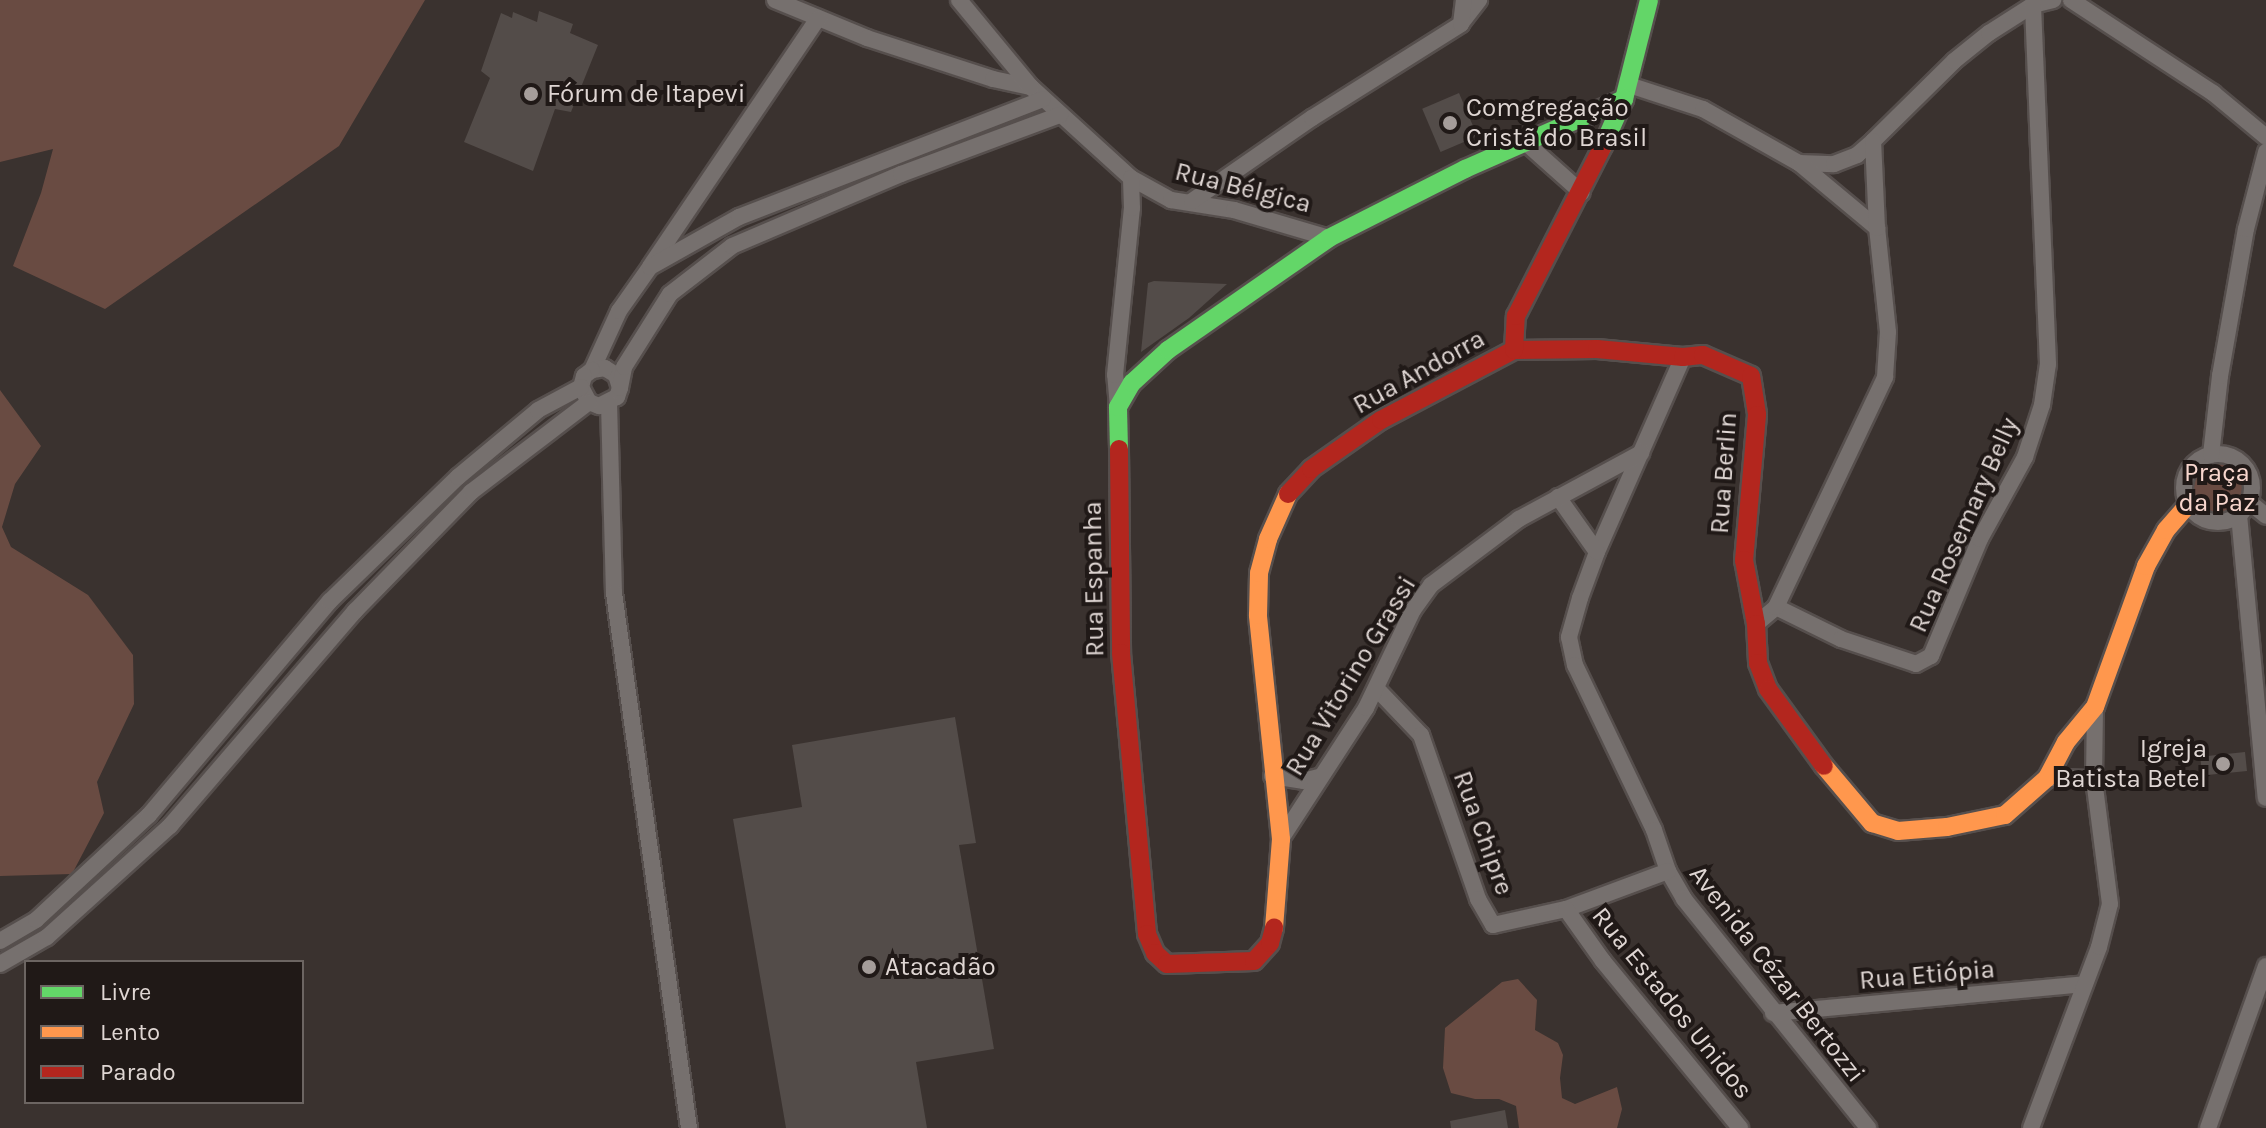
<!DOCTYPE html>
<html>
<head>
<meta charset="utf-8">
<style>
	body { margin:0 }
	#map { position:relative; width:2266px; height:1128px; overflow:hidden; background:#3a322f; font-family:Karla,sans-serif }
	div>[style] { position:absolute }
	[style*='--x'] { left:calc(var(--x)*1px); top:calc(var(--y)*1px); width:calc(var(--w)*1px); rotate:calc(var(--a)*1deg) }
	.green>* { inset:0; background:#694b42 }
	.round { border-radius:50% }
	.building>* { inset:0; background:#534c49; transform-origin:0 0 }
	.roads { filter:drop-shadow(2px 0 #564f4d) drop-shadow(-2px 0 #564f4d) drop-shadow(0 2px #564f4d) drop-shadow(0 -2px #564f4d) }
	.street>* { height:16px; margin:-8px; padding:0 8px; transform-origin:8px; border-radius:8px; background:#76706e }
	.street>.ring { margin:-8px; padding:0; box-sizing:content-box; background:none; border:16px solid #76706e; border-radius:50% }
	.fast>* { height:18px; margin:-9px; padding:0 9px; transform-origin:9px; border-radius:9px; background:#63d668 }
	.slow>* { height:18px; margin:-9px; padding:0 9px; transform-origin:9px; border-radius:9px; background:#ff974d }
	.jam>* { height:18px; margin:-9px; padding:0 9px; transform-origin:9px; border-radius:9px; background:#b3261e }
	.dots>* { width:22px; height:22px; translate:-50% -50%; box-sizing:border-box; border:4px solid #201917; border-radius:50% }
	span { translate:-50% -50%; white-space:nowrap; text-align:center; line-height:1.15; -webkit-text-stroke:8px #201917; paint-order:stroke }
	.poi-label { font-size:26px; color:#dfd6d3 }
	.left { translate:0 -50%; text-align:left }
	.right { translate:-100% -50%; text-align:right }
	.street-label { font-size:26px; color:#dfd6d3 }
	.park-label { font-size:26px; color:#f8d7ce }
	.legend { position:absolute; left:24px; top:960px; width:280px; height:144px; box-sizing:border-box; background:#201917; border:2px solid #6c6562; margin:0; padding:10px 14px; list-style:none; font-size:24px; color:#dfd6d3 }
	.legend li { display:flex; align-items:center; gap:16px; height:40px }
	.legend b { width:40px; border:2px solid #6c6562 }
</style>
</head>
<body>
<div id="map">
	<div class="green">
		<div style="clip-path:polygon(0 0,425px 0,339px 146px,105px 309px,13px 266px,41px 193px,53px 149px,0 162px)"></div>
		<div style="clip-path:polygon(0 390px,41px 446px,15px 484px,2px 527px,11px 547px,88px 595px,133px 655px,134px 704px,97px 782px,104px 813px,72px 874px,0 876px)"></div>
		<div class="round" style="left:2190px;top:461px;width:54px;height:54px"></div>
		<div style="clip-path:polygon(1518px 979px,1537px 1000px,1535px 1030px,1558px 1043px,1563px 1055px,1560px 1078px,1562px 1098px,1575px 1104px,1617px 1087px,1622px 1109px,1617px 1128px,1519px 1128px,1516px 1106px,1499px 1099px,1475px 1099px,1451px 1093px,1443px 1068px,1445px 1028px,1502px 982px)"></div>
	</div>
	<div class="building">
		<div style="clip-path:polygon(539px 11px,573px 24px,570px 33px,598px 45px,571px 112px,555px 109px,533px 171px,464px 142px,490px 78px,481px 71px,501px 13px,512px 18px,513px 12px,537px 22px)"></div>
		<div style="left:1459px;top:93px;width:47px;height:40px;rotate:67deg"></div>
		<div style="clip-path:polygon(1154px 281px,1227px 284px,1189px 318px,1141px 352px,1148px 283px)"></div>
		<div style="clip-path:polygon(955px 717px,976px 843px,959px 845px,994px 1049px,916px 1062px,927px 1128px,786px 1128px,733px 819px,802px 807px,792px 745px)"></div>
		<div style="left:2245px;top:752px;width:19px;height:45px;rotate:84deg"></div>
		<div style="clip-path:polygon(1505px 1110px,1508px 1128px,1451px 1128px,1450px 1121px)"></div>
	</div>
	<div class="roads">
		<div class="street">
			<div style="--x:775;--y:0;--w:100;--a:22.4"></div>
			<div style="--x:867;--y:38;--w:133;--a:18"></div>
			<div style="--x:993;--y:79;--w:39;--a:12"></div>
			<div style="--x:1031;--y:87;--w:135;--a:42.3"></div>
			<div style="--x:1131;--y:178;--w:46;--a:28.8"></div>
			<div style="--x:1171;--y:200;--w:64;--a:9"></div>
			<div style="--x:1234;--y:210;--w:99;--a:16.4"></div>
			<div style="--x:959;--y:0;--w:113;--a:50.4"></div>
			<div style="--x:2071;--y:0;--w:170;--a:33.2"></div>
			<div style="--x:2213;--y:93;--w:69;--a:39.7"></div>
			<div style="--x:1462;--y:22;--w:28;--a:-52"></div>
			<div style="--x:1629;--y:85;--w:78;--a:18"></div>
			<div style="--x:1703;--y:109;--w:110;--a:29.4"></div>
			<div style="--x:1799;--y:163;--w:35;--a:2"></div>
			<div style="--x:1834;--y:164;--w:25;--a:-21"></div>
			<div style="--x:1857;--y:155;--w:21;--a:-41"></div>
			<div style="--x:1873;--y:141;--w:114;--a:-44.6"></div>
			<div style="--x:1954;--y:61;--w:45;--a:-38.7"></div>
			<div style="--x:1989;--y:33;--w:52;--a:-32.5"></div>
			<div style="--x:2033;--y:5;--w:21;--a:-14"></div>
			<div style="--x:1525;--y:142;--w:76;--a:41.8"></div>
			<div style="--x:1799;--y:163;--w:102;--a:39.8"></div>
			<div style="--x:1192;--y:201;--w:146;--a:-34.7"></div>
			<div style="--x:1312;--y:118;--w:176;--a:-32.2"></div>
			<div style="--x:1461;--y:24;--w:24;--a:-83"></div>
			<div style="--x:651;--y:265;--w:298;--a:-55.9"></div>
			<div style="--x:1683;--y:357;--w:213;--a:113.8"></div>
			<div style="--x:1597;--y:552;--w:49;--a:110.3"></div>
			<div style="--x:1580;--y:598;--w:41;--a:105.8"></div>
			<div style="--x:1569;--y:637;--w:29;--a:78"></div>
			<div style="--x:1575;--y:665;--w:183;--a:64.4"></div>
			<div style="--x:1654;--y:830;--w:43;--a:71.1"></div>
			<div style="--x:1668;--y:871;--w:32;--a:60"></div>
			<div style="--x:1684;--y:899;--w:294;--a:51.2"></div>
			<div style="--x:592;--y:370;--w:65;--a:-65.4"></div>
			<div style="--x:619;--y:311;--w:54;--a:-54.8"></div>
			<div style="--x:650;--y:267;--w:102;--a:-29.3"></div>
			<div style="--x:739;--y:217;--w:326;--a:-21.2"></div>
			<div style="--x:620;--y:388;--w:14;--a:-107"></div>
			<div style="--x:616;--y:375;--w:13;--a:-148"></div>
			<div style="--x:605;--y:368;--w:13;--a:171"></div>
			<div style="--x:592;--y:370;--w:10;--a:143"></div>
			<div style="--x:584;--y:376;--w:11;--a:105"></div>
			<div style="--x:581;--y:387;--w:17;--a:62"></div>
			<div style="--x:589;--y:402;--w:11;--a:22"></div>
			<div style="--x:599;--y:406;--w:20;--a:-27"></div>
			<div style="--x:617;--y:397;--w:9;--a:-72"></div>
			<div style="--x:620;--y:388;--w:21;--a:-79"></div>
			<div style="--x:624;--y:367;--w:86;--a:-57.8"></div>
			<div style="--x:670;--y:294;--w:78;--a:-37.7"></div>
			<div style="--x:732;--y:246;--w:184;--a:-23.1"></div>
			<div style="--x:901;--y:174;--w:170;--a:-20.4"></div>
			<div style="--x:609;--y:403;--w:190;--a:88.5"></div>
			<div style="--x:614;--y:593;--w:540;--a:82.02"></div>
			<div style="--x:1118;--y:407;--w:32;--a:-95"></div>
			<div style="--x:1115;--y:375;--w:168;--a:-84.2"></div>
			<div style="--x:1132;--y:208;--w:30;--a:-92"></div>
			<div class="ring" style="left:2184px;top:454px;width:52px;height:52px"></div>
			<div style="--x:2211;--y:455;--w:80;--a:-83.5"></div>
			<div style="--x:2220;--y:376;--w:149;--a:-80"></div>
			<div style="--x:2246;--y:229;--w:80;--a:-75.4"></div>
			<div style="--x:1558;--y:497;--w:67;--a:54.7"></div>
			<div style="--x:2249;--y:502;--w:22;--a:39"></div>
			<div style="--x:2239;--y:515;--w:284;--a:84.6"></div>
			<div style="--x:1776;--y:607;--w:72;--a:26.2"></div>
			<div style="--x:1841;--y:639;--w:79;--a:18.4"></div>
			<div style="--x:1916;--y:664;--w:17;--a:-28"></div>
			<div style="--x:1931;--y:656;--w:127;--a:-67.3"></div>
			<div style="--x:1980;--y:539;--w:94;--a:-61.2"></div>
			<div style="--x:2025;--y:457;--w:55;--a:-71.9"></div>
			<div style="--x:2042;--y:405;--w:41;--a:-81.7"></div>
			<div style="--x:2048;--y:364;--w:359;--a:-92.4"></div>
			<div style="--x:1756;--y:624;--w:26;--a:-40"></div>
			<div style="--x:1776;--y:607;--w:255;--a:-64.6"></div>
			<div style="--x:1885;--y:377;--w:45;--a:-86.2"></div>
			<div style="--x:1888;--y:332;--w:105;--a:-96"></div>
			<div style="--x:1877;--y:228;--w:87;--a:-92.6"></div>
			<div style="--x:1377;--y:689;--w:64;--a:46.3"></div>
			<div style="--x:1421;--y:735;--w:174;--a:70.8"></div>
			<div style="--x:1478;--y:899;--w:30;--a:60"></div>
			<div style="--x:1493;--y:925;--w:75;--a:-12.4"></div>
			<div style="--x:1566;--y:909;--w:109;--a:-20.4"></div>
			<div style="--x:1272;--y:776;--w:31;--a:9"></div>
			<div style="--x:1303;--y:781;--w:16;--a:-14"></div>
			<div style="--x:2047;--y:778;--w:47;--a:1.2"></div>
			<div style="--x:1281;--y:839;--w:156;--a:-57"></div>
			<div style="--x:1366;--y:708;--w:109;--a:-64.4"></div>
			<div style="--x:1413;--y:610;--w:31;--a:-54"></div>
			<div style="--x:1431;--y:585;--w:110;--a:-36.9"></div>
			<div style="--x:1519;--y:519;--w:139;--a:-28.4"></div>
			<div style="--x:1566;--y:909;--w:64;--a:54.6"></div>
			<div style="--x:1603;--y:961;--w:216;--a:50.6"></div>
			<div style="--x:0;--y:941;--w:42;--a:-30.3"></div>
			<div style="--x:36;--y:920;--w:154;--a:-42.9"></div>
			<div style="--x:149;--y:815;--w:280;--a:-49.8"></div>
			<div style="--x:330;--y:601;--w:178;--a:-44.1"></div>
			<div style="--x:458;--y:477;--w:104;--a:-39.9"></div>
			<div style="--x:538;--y:410;--w:49;--a:-28.1"></div>
			<div style="--x:0;--y:964;--w:54;--a:-29.9"></div>
			<div style="--x:47;--y:937;--w:166;--a:-42.1"></div>
			<div style="--x:170;--y:826;--w:284;--a:-49.3"></div>
			<div style="--x:355;--y:611;--w:166;--a:-45.7"></div>
			<div style="--x:471;--y:492;--w:148;--a:-37.3"></div>
			<div style="--x:1773;--y:1013;--w:313;--a:-5.3"></div>
			<div style="--x:2031;--y:1128;--w:193;--a:-69.4"></div>
			<div style="--x:2099;--y:947;--w:44;--a:-75.7"></div>
			<div style="--x:2110;--y:904;--w:126;--a:-97.3"></div>
			<div style="--x:2094;--y:779;--w:72;--a:-89.2"></div>
			<div style="--x:2208;--y:1128;--w:172;--a:-70.3"></div>
		</div>
		<div class="fast">
			<div style="--x:1603;--y:146;--w:51;--a:-65.9"></div>
			<div style="--x:1624;--y:99;--w:102;--a:-75.8"></div>
			<div style="--x:1119;--y:449;--w:42;--a:-91.4"></div>
			<div style="--x:1118;--y:407;--w:28;--a:-60"></div>
			<div style="--x:1132;--y:383;--w:49;--a:-42.5"></div>
			<div style="--x:1168;--y:350;--w:196;--a:-34.8"></div>
			<div style="--x:1329;--y:238;--w:153;--a:-26.9"></div>
			<div style="--x:1465;--y:169;--w:174;--a:-23.8"></div>
		</div>
		<div class="slow">
			<div style="--x:1824;--y:766;--w:75;--a:49.9"></div>
			<div style="--x:1872;--y:823;--w:27;--a:17"></div>
			<div style="--x:1898;--y:831;--w:49;--a:-4.7"></div>
			<div style="--x:1947;--y:827;--w:59;--a:-11.7"></div>
			<div style="--x:2005;--y:815;--w:56;--a:-41.4"></div>
			<div style="--x:2047;--y:778;--w:41;--a:-62.2"></div>
			<div style="--x:2066;--y:742;--w:45;--a:-50.4"></div>
			<div style="--x:2095;--y:707;--w:150;--a:-70.1"></div>
			<div style="--x:2146;--y:566;--w:41;--a:-60.9"></div>
			<div style="--x:2166;--y:530;--w:33;--a:-49"></div>
			<div style="--x:1274;--y:928;--w:89;--a:-85.5"></div>
			<div style="--x:1281;--y:839;--w:225;--a:-95.9"></div>
			<div style="--x:1258;--y:615;--w:42;--a:-88.6"></div>
			<div style="--x:1259;--y:573;--w:35;--a:-75"></div>
			<div style="--x:1268;--y:539;--w:49;--a:-66"></div>
		</div>
		<div class="jam">
			<div style="--x:1514;--y:350;--w:83;--a:-0.7"></div>
			<div style="--x:1597;--y:349;--w:86;--a:5.3"></div>
			<div style="--x:1683;--y:357;--w:20;--a:-6"></div>
			<div style="--x:1703;--y:355;--w:52;--a:23.6"></div>
			<div style="--x:1751;--y:376;--w:39;--a:81"></div>
			<div style="--x:1757;--y:415;--w:146;--a:95.1"></div>
			<div style="--x:1744;--y:560;--w:65;--a:79.4"></div>
			<div style="--x:1756;--y:624;--w:39;--a:87"></div>
			<div style="--x:1758;--y:663;--w:28;--a:69"></div>
			<div style="--x:1768;--y:689;--w:95;--a:54"></div>
			<div style="--x:1119;--y:449;--w:204;--a:89.4"></div>
			<div style="--x:1121;--y:653;--w:282;--a:84.7"></div>
			<div style="--x:1147;--y:934;--w:21;--a:67"></div>
			<div style="--x:1155;--y:953;--w:16;--a:43"></div>
			<div style="--x:1167;--y:964;--w:87;--a:-2"></div>
			<div style="--x:1254;--y:961;--w:24;--a:-48"></div>
			<div style="--x:1270;--y:943;--w:16;--a:-75"></div>
			<div style="--x:1288;--y:494;--w:34;--a:-47"></div>
			<div style="--x:1311;--y:469;--w:85;--a:-35"></div>
			<div style="--x:1381;--y:420;--w:150;--a:-27.8"></div>
			<div style="--x:1514;--y:350;--w:34;--a:-87"></div>
			<div style="--x:1516;--y:316;--w:191;--a:-62.9"></div>
		</div>
	</div>
	<div class="dots">
		<div style="left:531px;top:94px;background:#a59d9a"></div>
		<div style="left:1450px;top:123px;background:#a59d9a"></div>
		<div style="left:2223px;top:764px;background:#a59d9a"></div>
		<div style="left:869px;top:967px;background:#a59d9a"></div>
	</div>
	<div class="poi-label">
		<span class="left" style="left:547px;top:94px">Fórum de Itapevi</span>
		<span class="left" style="left:1466px;top:123px">Comgregação<br>Cristã do Brasil</span>
		<span class="right" style="left:2207px;top:764px">Igreja<br>Batista Betel</span>
		<span class="left" style="left:885px;top:967px">Atacadão</span>
	</div>
	<div class="street-label">
		<span style="left:1243px;top:188px;rotate:14deg">Rua Bélgica</span>
		<span style="left:1419px;top:372px;rotate:-29deg">Rua Andorra</span>
		<span style="left:1724px;top:473px;rotate:-86deg">Rua Berlin</span>
		<span style="left:1964px;top:525px;rotate:-66deg">Rua Rosemary Belly</span>
		<span style="left:1094px;top:579px;rotate:-91deg">Rua Espanha</span>
		<span style="left:1351px;top:676px;rotate:-59deg">Rua Vitorino Grassi</span>
		<span style="left:1483px;top:833px;rotate:70deg">Rua Chipre</span>
		<span style="left:1777px;top:974px;rotate:52deg">Avenida Cézar Bertozzi</span>
		<span style="left:1927px;top:975px;rotate:-5deg">Rua Etiópia</span>
		<span style="left:1672px;top:1003px;rotate:51deg">Rua Estados Unidos</span>
	</div>
	<div class="park-label">
		<span style="left:2217px;top:488px">Praça<br>da Paz</span>
	</div>
	<ul class="legend">
	<li><b style="height:10px;background:#63d668"></b>Livre</li>
	<li><b style="height:10px;background:#ff974d"></b>Lento</li>
	<li><b style="height:10px;background:#b3261e"></b>Parado</li>
	</ul>
</div>
</body>
</html>
